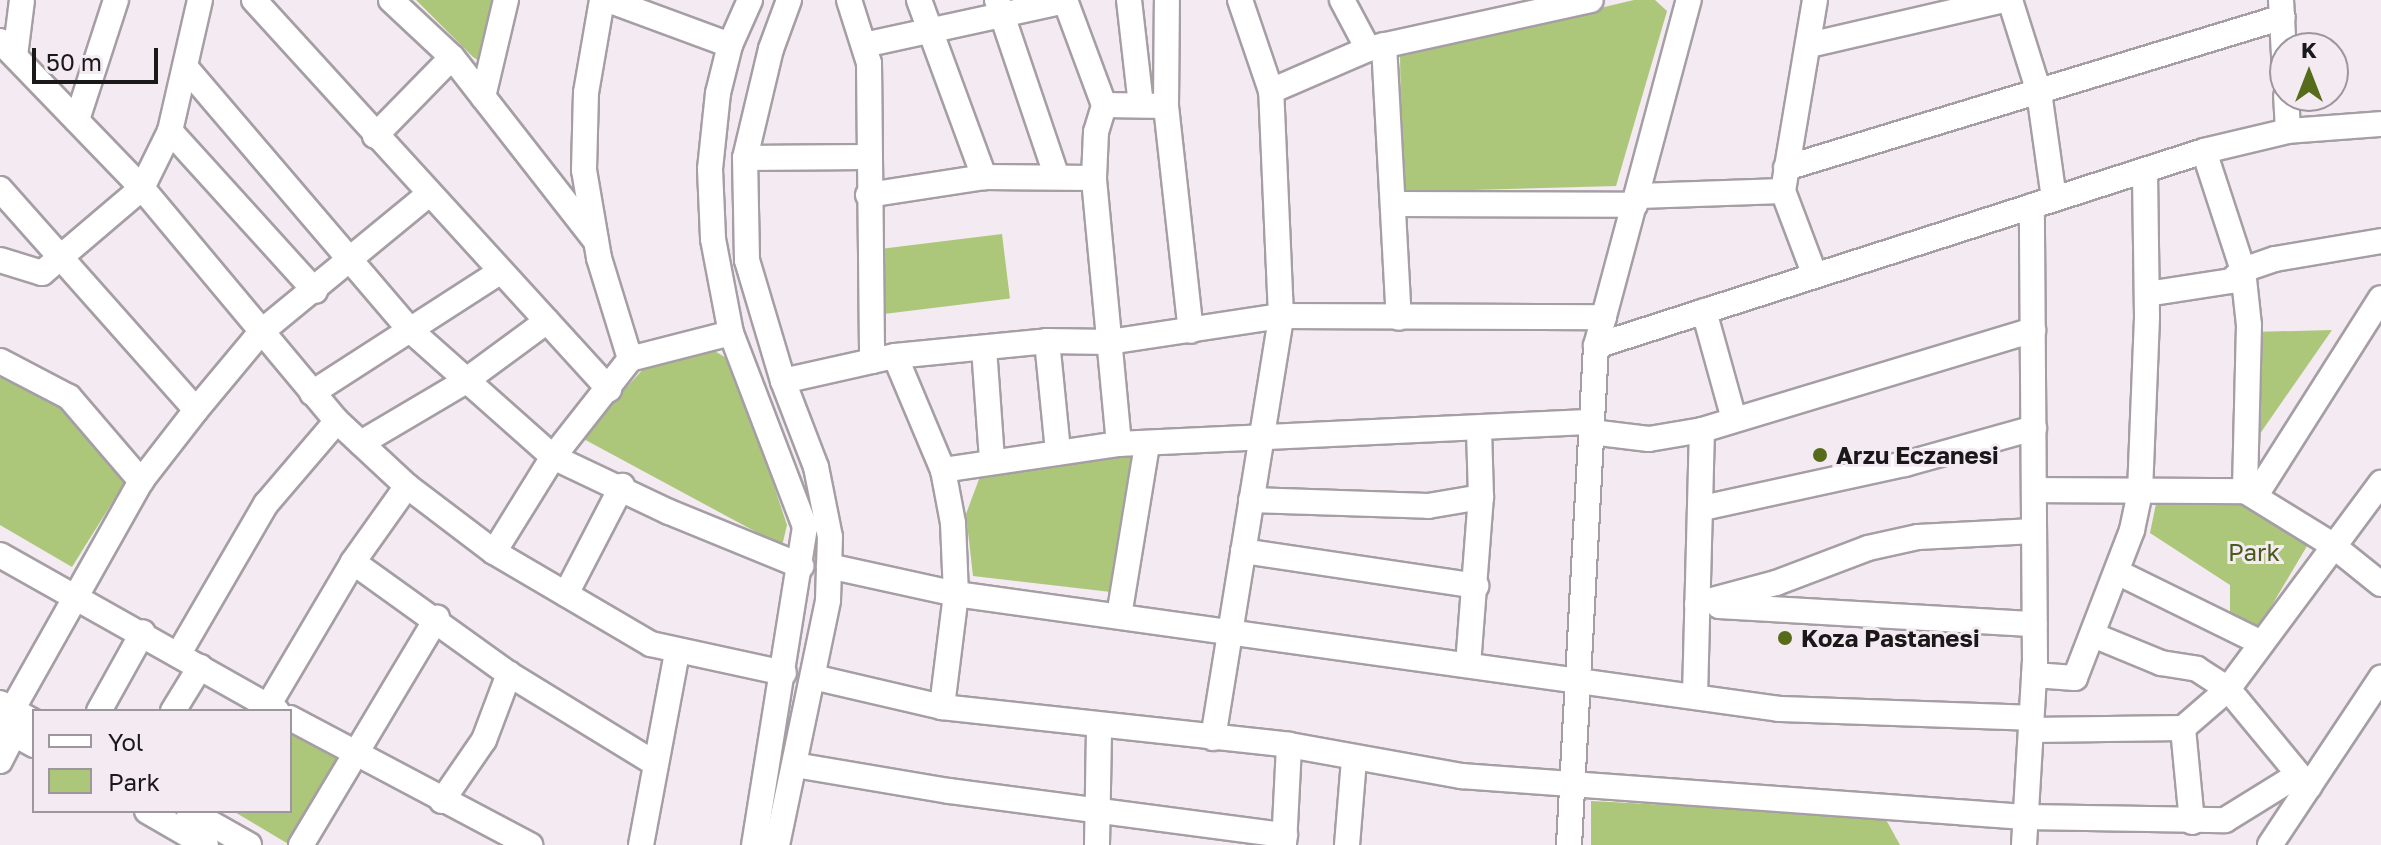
<!DOCTYPE html>
<html>
<head>
<meta charset="utf-8">
<style>
	body { margin:0 }
	#map { position:relative; width:2381px; height:845px; overflow:hidden; background:#f3eaf2; font-family:"Golos Text",sans-serif }
	div>[style] { position:absolute }
	[style*='--x'] { left:calc(var(--x)*1px); top:calc(var(--y)*1px); width:calc(var(--w)*1px); rotate:calc(var(--a)*1deg) }
	.green>* { inset:0; background:#adc77a; transform-origin:0 0 }
	.roads { filter:drop-shadow(2px 0 #a69ea5) drop-shadow(-2px 0 #a69ea5) drop-shadow(0 2px #a69ea5) drop-shadow(0 -2px #a69ea5) }
	.minor>* { height:24px; margin:-12px; padding:0 12px; transform-origin:12px; border-radius:12px; background:#fff }
	.dots>* { width:22px; height:22px; translate:-50% -50%; box-sizing:border-box; border:4px solid #f3eaf2; border-radius:50% }
	span { translate:-50% -50%; white-space:nowrap; text-align:center; line-height:1.15; -webkit-text-stroke:6px #f3eaf2; paint-order:stroke }
	.poi-label { font-size:24px; color:#1b181a; font-weight:700 }
	.left { translate:0 -50%; text-align:left }
	.park-label { font-size:24px; color:#495b1a }
	.legend { position:absolute; left:32px; top:709px; width:260px; height:104px; box-sizing:border-box; background:#f3eaf2; border:2px solid #9d969c; margin:0; padding:10px 14px; list-style:none; font-size:24px; color:#1b181a }
	.legend li { display:flex; align-items:center; gap:16px; height:40px }
	.legend b { width:40px; border:2px solid #9d969c }
	.north { position:absolute; left:2269px; top:32px; width:80px; height:80px; box-sizing:border-box; background:#f3eaf2; border:2px solid #9d969c; border-radius:50%; rotate:0deg; font-size:22px; font-weight:700; line-height:32px; text-align:center; color:#1b181a }
	.north::after { content:''; display:block; margin:auto; width:28px; height:36px; background:#566c1b; clip-path:polygon(50% 0,100% 100%,50% 72%,0 100%) }
	.scale { position:absolute; left:32px; top:48px; width:126px; height:36px; box-sizing:border-box; border:4px solid #1b181a; border-top:0; padding-left:10px; font-size:24px; line-height:28px; white-space:nowrap; color:#1b181a; -webkit-text-stroke:6px #f3eaf2; paint-order:stroke }
</style>
</head>
<body>
<div id="map">
	<div class="green">
		<div style="clip-path:polygon(416px 0,500px 0,484px 64px,473px 57px)"></div>
		<div style="clip-path:polygon(1634px 0,1655px 0,1667px 11px,1616px 186px,1402px 192px,1400px 55px)"></div>
		<div style="left:1002px;top:234px;width:65px;height:127px;rotate:83deg"></div>
		<div style="clip-path:polygon(2332px 330px,2257px 438px,2252px 332px)"></div>
		<div style="clip-path:polygon(713px 350px,733px 362px,787px 525px,782px 546px,580px 437px,648px 364px)"></div>
		<div style="clip-path:polygon(0 370px,43px 386px,108px 449px,125px 482px,72px 567px,0 525px)"></div>
		<div style="clip-path:polygon(1134px 451px,1111px 592px,973px 576px,966px 514px,985px 463px)"></div>
		<div style="clip-path:polygon(2158px 494px,2231px 494px,2310px 541px,2259px 627px,2230px 615px,2230px 585px,2150px 533px)"></div>
		<div style="clip-path:polygon(290px 725px,340px 754px,290px 845px,233px 811px,290px 811px)"></div>
		<div style="clip-path:polygon(1591px 801px,1884px 816px,1900px 845px,1591px 845px)"></div>
	</div>
	<div class="roads">
		<div class="minor">
			<div style="--x:254;--y:0;--w:527;--a:47.62"></div>
			<div style="--x:391;--y:0;--w:83;--a:43.1"></div>
			<div style="--x:452;--y:57;--w:234;--a:52"></div>
			<div style="--x:602;--y:0;--w:94;--a:99.8"></div>
			<div style="--x:586;--y:93;--w:77;--a:91.5"></div>
			<div style="--x:584;--y:170;--w:89;--a:80.3"></div>
			<div style="--x:599;--y:258;--w:106;--a:72.9"></div>
			<div style="--x:608;--y:0;--w:130;--a:20.2"></div>
			<div style="--x:750;--y:0;--w:49;--a:114"></div>
			<div style="--x:730;--y:45;--w:49;--a:104"></div>
			<div style="--x:718;--y:93;--w:76;--a:96"></div>
			<div style="--x:710;--y:169;--w:70;--a:87.5"></div>
			<div style="--x:713;--y:239;--w:96;--a:79.2"></div>
			<div style="--x:731;--y:333;--w:208;--a:69.1"></div>
			<div style="--x:805;--y:527;--w:322;--a:99.1"></div>
			<div style="--x:849;--y:0;--w:66;--a:72.4"></div>
			<div style="--x:869;--y:63;--w:298;--a:89.4"></div>
			<div style="--x:919;--y:0;--w:189;--a:69.8"></div>
			<div style="--x:997;--y:0;--w:184;--a:71.3"></div>
			<div style="--x:1065;--y:0;--w:112;--a:69.6"></div>
			<div style="--x:1129;--y:0;--w:106;--a:83.5"></div>
			<div style="--x:1342;--y:0;--w:55;--a:62"></div>
			<div style="--x:2010;--y:0;--w:96;--a:72.5"></div>
			<div style="--x:2039;--y:92;--w:108;--a:82"></div>
			<div style="--x:2281;--y:0;--w:73;--a:86.9"></div>
			<div style="--x:0;--y:41;--w:204;--a:46"></div>
			<div style="--x:142;--y:188;--w:304;--a:50.1"></div>
			<div style="--x:337;--y:421;--w:96;--a:42.9"></div>
			<div style="--x:407;--y:486;--w:109;--a:37.2"></div>
			<div style="--x:494;--y:552;--w:182;--a:30.4"></div>
			<div style="--x:651;--y:644;--w:136;--a:12.3"></div>
			<div style="--x:864;--y:45;--w:206;--a:-12.3"></div>
			<div style="--x:1384;--y:45;--w:273;--a:86.9"></div>
			<div style="--x:1809;--y:45;--w:200;--a:-13"></div>
			<div style="--x:15;--y:56;--w:56;--a:-82.9"></div>
			<div style="--x:187;--y:69;--w:342;--a:49.5"></div>
			<div style="--x:409;--y:329;--w:193;--a:41.6"></div>
			<div style="--x:553;--y:457;--w:128;--a:25.4"></div>
			<div style="--x:669;--y:512;--w:143;--a:22.2"></div>
			<div style="--x:1271;--y:91;--w:106;--a:-23.4"></div>
			<div style="--x:1368;--y:49;--w:228;--a:-12.4"></div>
			<div style="--x:483;--y:97;--w:100;--a:-76.7"></div>
			<div style="--x:1166;--y:106;--w:226;--a:83.7"></div>
			<div style="--x:77;--y:120;--w:126;--a:-72"></div>
			<div style="--x:170;--y:131;--w:216;--a:47.8"></div>
			<div style="--x:2288;--y:131;--w:93;--a:-4.3"></div>
			<div style="--x:375;--y:136;--w:110;--a:-45.7"></div>
			<div style="--x:2204;--y:151;--w:125;--a:71.9"></div>
			<div style="--x:2243;--y:270;--w:55;--a:83.8"></div>
			<div style="--x:2249;--y:325;--w:166;--a:91.4"></div>
			<div style="--x:745;--y:158;--w:122;--a:-0.5"></div>
			<div style="--x:1786;--y:168;--w:519;--a:-16.9"></div>
			<div style="--x:0;--y:189;--w:295;--a:48.4"></div>
			<div style="--x:868;--y:195;--w:117;--a:-8.8"></div>
			<div style="--x:984;--y:177;--w:110;--a:0.5"></div>
			<div style="--x:1639;--y:196;--w:144;--a:-2"></div>
			<div style="--x:1394;--y:204;--w:241;--a:0.2"></div>
			<div style="--x:0;--y:260;--w:44;--a:17.2"></div>
			<div style="--x:42;--y:273;--w:131;--a:-40.4"></div>
			<div style="--x:142;--y:188;--w:64;--a:-63.8"></div>
			<div style="--x:170;--y:131;--w:134;--a:-77.1"></div>
			<div style="--x:1814;--y:273;--w:88;--a:-110.7"></div>
			<div style="--x:1783;--y:191;--w:194;--a:-80.5"></div>
			<div style="--x:2147;--y:294;--w:85;--a:-8.8"></div>
			<div style="--x:2231;--y:281;--w:16;--a:-43"></div>
			<div style="--x:2243;--y:270;--w:34;--a:-19"></div>
			<div style="--x:2275;--y:259;--w:108;--a:-9.6"></div>
			<div style="--x:1704;--y:311;--w:112;--a:74.5"></div>
			<div style="--x:1047;--y:341;--w:112;--a:84.3"></div>
			<div style="--x:1596;--y:346;--w:639;--a:-17.78"></div>
			<div style="--x:2204;--y:151;--w:86;--a:-13.4"></div>
			<div style="--x:2288;--y:131;--w:35;--a:-93"></div>
			<div style="--x:984;--y:348;--w:111;--a:85.9"></div>
			<div style="--x:895;--y:356;--w:124;--a:67.2"></div>
			<div style="--x:943;--y:470;--w:54;--a:79.3"></div>
			<div style="--x:953;--y:523;--w:71;--a:87.6"></div>
			<div style="--x:956;--y:594;--w:114;--a:97.1"></div>
			<div style="--x:0;--y:361;--w:78;--a:27.6"></div>
			<div style="--x:69;--y:397;--w:111;--a:49.4"></div>
			<div style="--x:783;--y:381;--w:115;--a:-12.6"></div>
			<div style="--x:895;--y:356;--w:153;--a:-5.6"></div>
			<div style="--x:1047;--y:341;--w:62;--a:0.9"></div>
			<div style="--x:1109;--y:342;--w:174;--a:-8.6"></div>
			<div style="--x:1281;--y:316;--w:323;--a:0.2"></div>
			<div style="--x:312;--y:393;--w:221;--a:-32.8"></div>
			<div style="--x:1591;--y:432;--w:58;--a:6.9"></div>
			<div style="--x:1649;--y:439;--w:54;--a:-9.6"></div>
			<div style="--x:361;--y:443;--w:120;--a:-30.6"></div>
			<div style="--x:464;--y:382;--w:103;--a:-36.3"></div>
			<div style="--x:1119;--y:444;--w:267;--a:-95.4"></div>
			<div style="--x:1094;--y:178;--w:46;--a:-87.5"></div>
			<div style="--x:1096;--y:132;--w:28;--a:-73"></div>
			<div style="--x:1104;--y:105;--w:62;--a:0.9"></div>
			<div style="--x:1166;--y:106;--w:106;--a:-89.5"></div>
			<div style="--x:943;--y:470;--w:178;--a:-8.4"></div>
			<div style="--x:1119;--y:444;--w:473;--a:-2.7"></div>
			<div style="--x:2034;--y:490;--w:211;--a:0.3"></div>
			<div style="--x:2245;--y:491;--w:101;--a:31.6"></div>
			<div style="--x:2331;--y:544;--w:64;--a:38.7"></div>
			<div style="--x:2256;--y:495;--w:233;--a:-57.6"></div>
			<div style="--x:1251;--y:500;--w:177;--a:1.9"></div>
			<div style="--x:1428;--y:506;--w:54;--a:-9.6"></div>
			<div style="--x:1703;--y:508;--w:207;--a:-12.3"></div>
			<div style="--x:1905;--y:464;--w:134;--a:-15.6"></div>
			<div style="--x:1243;--y:551;--w:236;--a:8.5"></div>
			<div style="--x:494;--y:552;--w:112;--a:-58.2"></div>
			<div style="--x:553;--y:457;--w:125;--a:-51.8"></div>
			<div style="--x:630;--y:359;--w:104;--a:-14.4"></div>
			<div style="--x:0;--y:555;--w:318;--a:29.4"></div>
			<div style="--x:353;--y:562;--w:192;--a:35.7"></div>
			<div style="--x:509;--y:674;--w:172;--a:31.5"></div>
			<div style="--x:829;--y:566;--w:130;--a:12.4"></div>
			<div style="--x:956;--y:594;--w:831;--a:7.95"></div>
			<div style="--x:1779;--y:709;--w:252;--a:2"></div>
			<div style="--x:2117;--y:572;--w:161;--a:26.2"></div>
			<div style="--x:566;--y:594;--w:122;--a:-62.6"></div>
			<div style="--x:1697;--y:604;--w:82;--a:-14.9"></div>
			<div style="--x:1776;--y:583;--w:98;--a:-20.8"></div>
			<div style="--x:1868;--y:548;--w:51;--a:-12.4"></div>
			<div style="--x:1918;--y:537;--w:116;--a:-3"></div>
			<div style="--x:1719;--y:606;--w:316;--a:3.3"></div>
			<div style="--x:1119;--y:616;--w:173;--a:-80.7"></div>
			<div style="--x:2093;--y:635;--w:74;--a:22.4"></div>
			<div style="--x:2161;--y:663;--w:36;--a:9"></div>
			<div style="--x:2197;--y:669;--w:37;--a:33"></div>
			<div style="--x:2228;--y:689;--w:127;--a:50.4"></div>
			<div style="--x:178;--y:655;--w:175;--a:-59.8"></div>
			<div style="--x:266;--y:504;--w:109;--a:-49.5"></div>
			<div style="--x:1468;--y:665;--w:169;--a:-85.6"></div>
			<div style="--x:1481;--y:497;--w:67;--a:-91.7"></div>
			<div style="--x:2034;--y:675;--w:41;--a:4.2"></div>
			<div style="--x:2075;--y:678;--w:159;--a:-68.9"></div>
			<div style="--x:2132;--y:530;--w:39;--a:-78"></div>
			<div style="--x:2140;--y:492;--w:176;--a:-87.7"></div>
			<div style="--x:2147;--y:316;--w:146;--a:-90.8"></div>
			<div style="--x:813;--y:677;--w:132;--a:13.1"></div>
			<div style="--x:942;--y:707;--w:349;--a:6.2"></div>
			<div style="--x:1289;--y:745;--w:175;--a:10.2"></div>
			<div style="--x:1461;--y:776;--w:565;--a:4.16"></div>
			<div style="--x:2025;--y:817;--w:200;--a:0.9"></div>
			<div style="--x:2225;--y:820;--w:86;--a:-31.7"></div>
			<div style="--x:1695;--y:696;--w:266;--a:-88.5"></div>
			<div style="--x:1702;--y:430;--w:346;--a:-16.8"></div>
			<div style="--x:0;--y:703;--w:39;--a:29"></div>
			<div style="--x:12;--y:710;--w:263;--a:-60.6"></div>
			<div style="--x:141;--y:481;--w:90;--a:-52.2"></div>
			<div style="--x:196;--y:410;--w:102;--a:-50.2"></div>
			<div style="--x:261;--y:332;--w:216;--a:-39.4"></div>
			<div style="--x:99;--y:711;--w:90;--a:-60.9"></div>
			<div style="--x:173;--y:711;--w:52;--a:-58.5"></div>
			<div style="--x:265;--y:711;--w:173;--a:-59.4"></div>
			<div style="--x:353;--y:562;--w:93;--a:-54.6"></div>
			<div style="--x:290;--y:718;--w:272;--a:27.9"></div>
			<div style="--x:0;--y:726;--w:39;--a:29"></div>
			<div style="--x:2031;--y:730;--w:152;--a:-0.8"></div>
			<div style="--x:1213;--y:738;--w:427;--a:-80.8"></div>
			<div style="--x:1281;--y:316;--w:225;--a:-92.5"></div>
			<div style="--x:1271;--y:91;--w:96;--a:-108.8"></div>
			<div style="--x:0;--y:761;--w:30;--a:-63"></div>
			<div style="--x:795;--y:765;--w:156;--a:9.6"></div>
			<div style="--x:949;--y:791;--w:339;--a:7.5"></div>
			<div style="--x:442;--y:801;--w:74;--a:-55.5"></div>
			<div style="--x:484;--y:740;--w:71;--a:-69.3"></div>
			<div style="--x:147;--y:811;--w:68;--a:30"></div>
			<div style="--x:189;--y:811;--w:69;--a:29.5"></div>
			<div style="--x:2192;--y:822;--w:94;--a:-95.5"></div>
			<div style="--x:2183;--y:728;--w:60;--a:-40.9"></div>
			<div style="--x:2228;--y:689;--w:257;--a:-53.4"></div>
			<div style="--x:301;--y:845;--w:265;--a:-59.1"></div>
			<div style="--x:641;--y:845;--w:195;--a:-79.4"></div>
			<div style="--x:777;--y:845;--w:250;--a:-78.2"></div>
			<div style="--x:828;--y:600;--w:63;--a:-88.2"></div>
			<div style="--x:830;--y:537;--w:71;--a:-101.3"></div>
			<div style="--x:816;--y:467;--w:92;--a:-111"></div>
			<div style="--x:783;--y:381;--w:126;--a:-106.6"></div>
			<div style="--x:747;--y:260;--w:102;--a:-91.1"></div>
			<div style="--x:745;--y:158;--w:112;--a:-76.6"></div>
			<div style="--x:771;--y:49;--w:52;--a:-69.8"></div>
			<div style="--x:1097;--y:845;--w:117;--a:-89"></div>
			<div style="--x:1284;--y:845;--w:100;--a:-87.1"></div>
			<div style="--x:1347;--y:845;--w:85;--a:-85.3"></div>
			<div style="--x:1569;--y:845;--w:500;--a:-86.9"></div>
			<div style="--x:1596;--y:346;--w:358;--a:-75"></div>
			<div style="--x:2024;--y:845;--w:183;--a:-86.6"></div>
			<div style="--x:2035;--y:662;--w:456;--a:-90.4"></div>
			<div style="--x:2270;--y:845;--w:201;--a:-56.4"></div>
		</div>
	</div>
	<div class="dots">
		<div style="left:1820px;top:455px;background:#566c1b"></div>
		<div style="left:1785px;top:638px;background:#566c1b"></div>
	</div>
	<div class="poi-label">
		<span class="left" style="left:1836px;top:455px">Arzu Eczanesi</span>
		<span class="left" style="left:1801px;top:638px">Koza Pastanesi</span>
	</div>
	<div class="park-label">
		<span style="left:2254px;top:552px">Park</span>
	</div>
	<ul class="legend">
	<li><b style="height:10px;background:#fff"></b>Yol</li>
	<li><b style="height:22px;background:#adc77a"></b>Park</li>
	</ul>
	<div class="north">K</div>
	<div class="scale">50 m</div>
</div>
</body>
</html>
